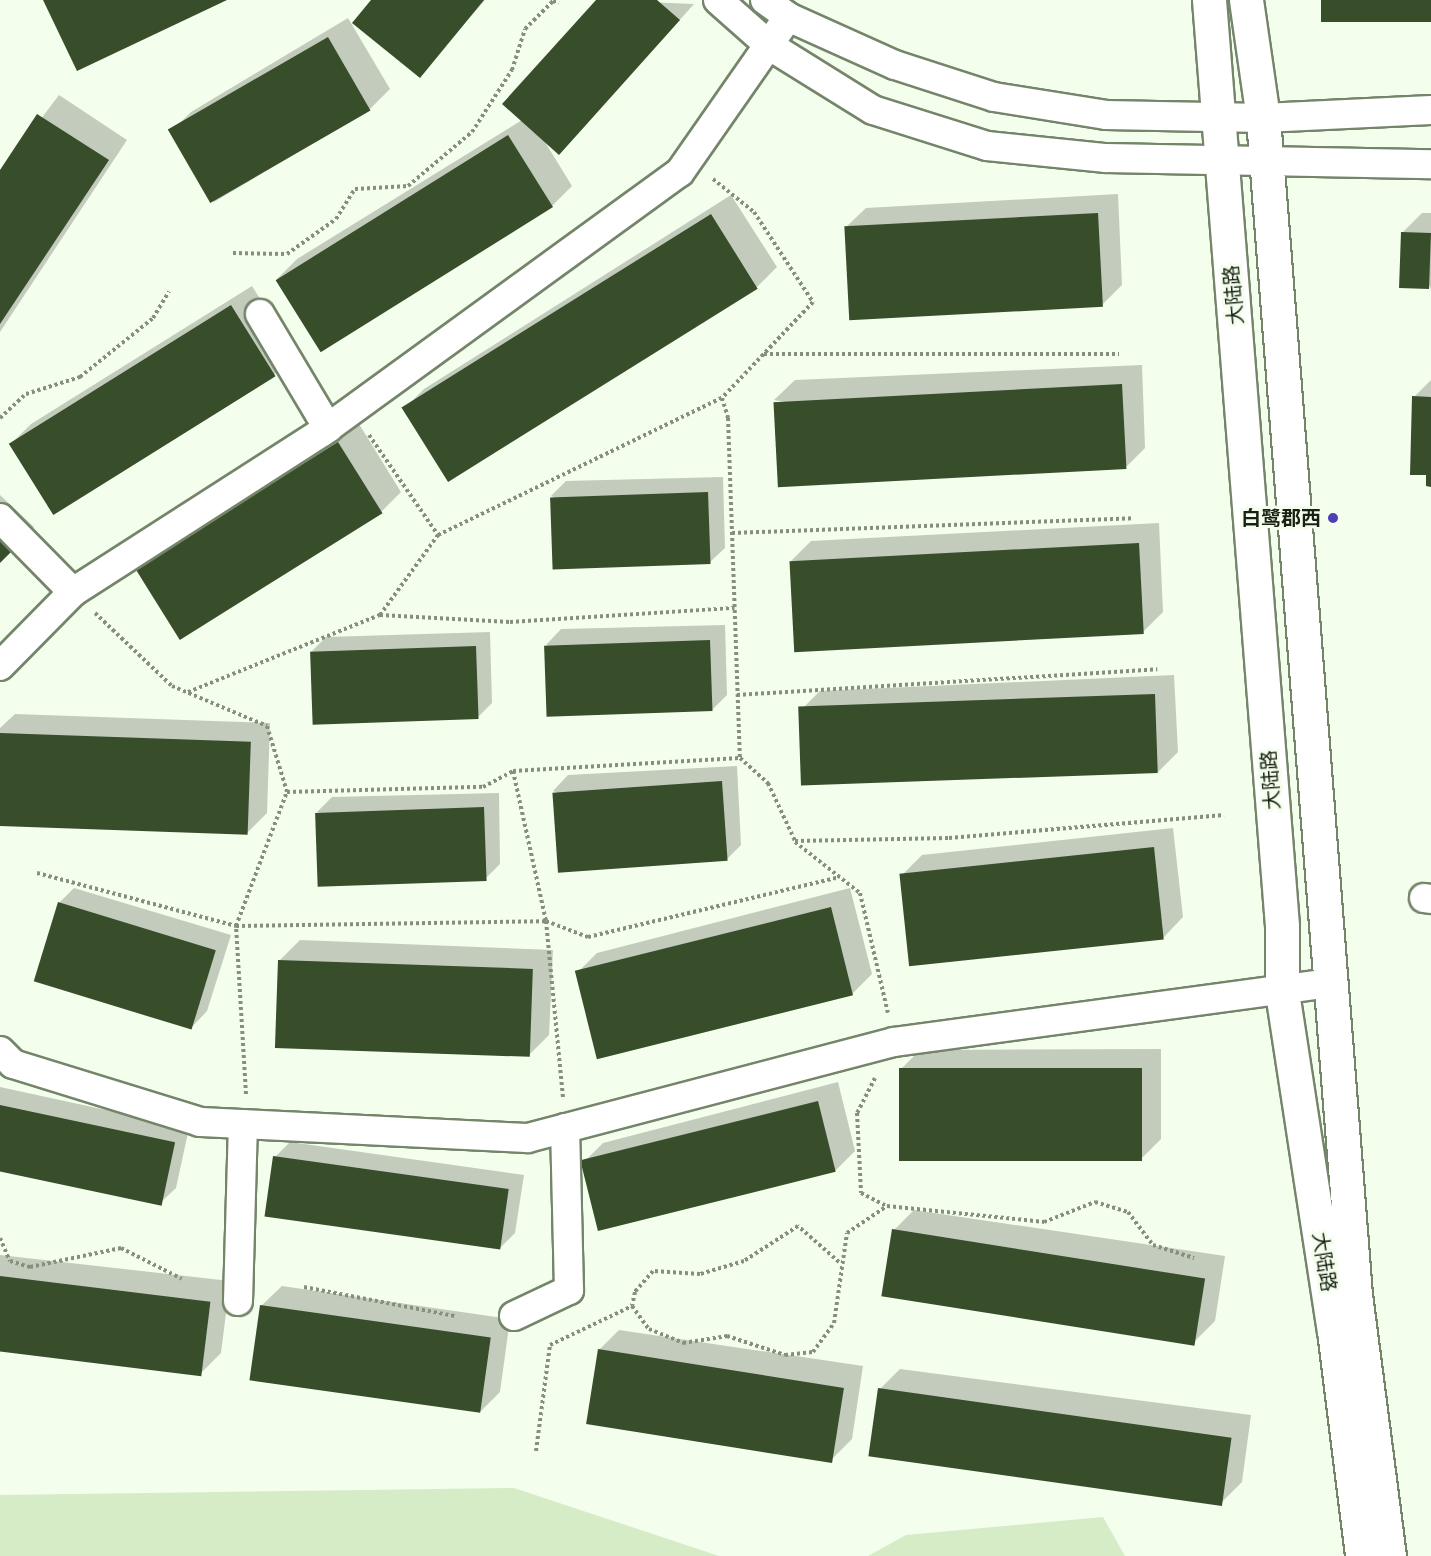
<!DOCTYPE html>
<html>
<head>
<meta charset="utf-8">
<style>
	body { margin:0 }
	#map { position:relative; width:1431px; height:1556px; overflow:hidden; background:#f3feec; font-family:"Nunito Sans","Noto Sans SC",sans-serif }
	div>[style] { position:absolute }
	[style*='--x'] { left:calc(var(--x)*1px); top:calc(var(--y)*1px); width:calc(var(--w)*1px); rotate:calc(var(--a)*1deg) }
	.green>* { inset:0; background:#d5ecc6 }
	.shadow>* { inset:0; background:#0003 }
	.building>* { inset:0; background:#384d2a; transform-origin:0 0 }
	.path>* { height:4px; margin-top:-2px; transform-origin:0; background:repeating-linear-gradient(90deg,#868e80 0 3px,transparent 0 6px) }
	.roads { filter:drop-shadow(2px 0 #74856a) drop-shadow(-2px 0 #74856a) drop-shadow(0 2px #74856a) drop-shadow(0 -2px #74856a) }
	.minor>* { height:28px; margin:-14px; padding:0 14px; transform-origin:14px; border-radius:14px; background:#fff }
	.secondary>* { height:33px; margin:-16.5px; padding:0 16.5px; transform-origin:16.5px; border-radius:16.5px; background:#fff }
	.dots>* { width:16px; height:16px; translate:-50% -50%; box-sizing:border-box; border:3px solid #f3feec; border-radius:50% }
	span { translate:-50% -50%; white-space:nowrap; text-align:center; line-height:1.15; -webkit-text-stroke:6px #f3feec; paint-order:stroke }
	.street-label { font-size:20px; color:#1a2016 }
	.poi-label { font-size:20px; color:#1a2016; font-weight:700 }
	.right { translate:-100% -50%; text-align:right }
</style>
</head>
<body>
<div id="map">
	<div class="green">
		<div style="clip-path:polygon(514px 1488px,719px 1556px,0 1556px,0 1495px)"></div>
		<div style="clip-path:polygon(1103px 1517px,1125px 1556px,868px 1556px,906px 1535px)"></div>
	</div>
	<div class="shadow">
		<div style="clip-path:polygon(373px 0,485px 0,419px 76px)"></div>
		<div style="clip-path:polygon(598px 0,694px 4px,574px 138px,545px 142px,572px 186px,552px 206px,320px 349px,277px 279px,297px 259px,522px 120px)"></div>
		<div style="clip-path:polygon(348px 18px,390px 89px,370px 109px,214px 202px,171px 132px,191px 112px)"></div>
		<div style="clip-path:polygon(59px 95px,127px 140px,0 332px,0 173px)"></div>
		<div style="clip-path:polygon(1118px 194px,1122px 285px,1102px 305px,845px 228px,866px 208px)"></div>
		<div style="clip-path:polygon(731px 195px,777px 267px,757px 287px,404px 409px,424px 389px)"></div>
		<div style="clip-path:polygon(1422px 213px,1431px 213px,1431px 289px,1402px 233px)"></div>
		<div style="clip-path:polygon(252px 286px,295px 354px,275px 374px,11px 444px,31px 424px)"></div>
		<div style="clip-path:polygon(1142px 365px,1145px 448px,1125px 468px,774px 400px,795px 380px)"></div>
		<div style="clip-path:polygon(1431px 380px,1431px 485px,1414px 397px)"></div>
		<div style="clip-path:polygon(359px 424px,401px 492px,381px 512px,155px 547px)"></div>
		<div style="clip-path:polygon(723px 477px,725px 548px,709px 563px,551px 496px,566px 481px)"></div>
		<div style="clip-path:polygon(0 495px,34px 527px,0 561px)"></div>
		<div style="clip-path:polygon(1159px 523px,1163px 612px,1143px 632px,791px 561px,811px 541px)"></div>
		<div style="clip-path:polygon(725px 625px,727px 695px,712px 710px,546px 645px,561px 629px)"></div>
		<div style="clip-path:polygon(490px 632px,492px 703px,477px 718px,311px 652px,326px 637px)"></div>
		<div style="clip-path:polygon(1174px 675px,1178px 752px,1158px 772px,800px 711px,820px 691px)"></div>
		<div style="clip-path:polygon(15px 714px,270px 723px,267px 813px,247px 833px,0 824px,0 728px)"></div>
		<div style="clip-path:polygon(737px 766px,741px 845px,726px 860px,553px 791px,568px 775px)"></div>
		<div style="clip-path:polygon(499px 793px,500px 864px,485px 879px,317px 812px,332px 797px)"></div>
		<div style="clip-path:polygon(1173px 828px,1183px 917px,1163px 938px,901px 876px,922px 855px)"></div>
		<div style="clip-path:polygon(74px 888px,231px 935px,207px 1011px,192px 1027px,59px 903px)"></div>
		<div style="clip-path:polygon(850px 888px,872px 974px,852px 994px,577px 973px,597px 953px)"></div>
		<div style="clip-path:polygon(300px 940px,553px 950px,549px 1035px,529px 1055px,280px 960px)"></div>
		<div style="clip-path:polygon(1161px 1049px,1161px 1139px,1141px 1159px,900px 1070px,920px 1050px)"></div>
		<div style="clip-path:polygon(838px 1082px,855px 1151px,835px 1171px,583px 1163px,603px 1143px)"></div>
		<div style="clip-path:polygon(0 1087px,189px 1128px,176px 1188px,160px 1203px,0 1169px)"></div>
		<div style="clip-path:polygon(290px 1142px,524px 1175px,515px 1233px,500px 1248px,275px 1157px)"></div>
		<div style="clip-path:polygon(914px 1210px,1225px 1256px,1215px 1321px,1195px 1341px,894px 1230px)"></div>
		<div style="clip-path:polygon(0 1255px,230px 1281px,221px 1353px,201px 1373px,0 1349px)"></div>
		<div style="clip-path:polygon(282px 1286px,510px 1319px,500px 1392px,480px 1412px,261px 1306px)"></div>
		<div style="clip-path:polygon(619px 1330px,863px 1366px,852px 1439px,832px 1459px,599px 1350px)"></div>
		<div style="clip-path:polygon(900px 1369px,1251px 1415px,1242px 1482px,1222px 1502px,880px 1389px)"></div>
	</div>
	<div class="building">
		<div style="clip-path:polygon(43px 0,227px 0,77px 71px)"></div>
		<div style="clip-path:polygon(371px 0,484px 0,420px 78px,352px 23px)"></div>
		<div style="clip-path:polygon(596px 0,657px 0,680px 20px,559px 155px,502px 104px)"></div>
		<div style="left:1321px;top:0;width:110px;height:22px"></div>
		<div style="left:328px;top:37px;width:85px;height:185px;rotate:60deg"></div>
		<div style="clip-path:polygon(37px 114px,109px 160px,0 324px,0 170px)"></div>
		<div style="left:508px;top:135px;width:85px;height:274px;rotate:58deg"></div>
		<div style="left:1098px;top:213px;width:94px;height:254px;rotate:87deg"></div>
		<div style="left:711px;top:214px;width:88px;height:365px;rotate:58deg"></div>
		<div style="left:1401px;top:232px;width:30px;height:56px;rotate:2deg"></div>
		<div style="left:231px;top:305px;width:84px;height:262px;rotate:58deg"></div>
		<div style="left:1122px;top:384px;width:85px;height:349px;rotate:87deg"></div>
		<div style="clip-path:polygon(1412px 396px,1431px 397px,1431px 487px,1426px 486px,1426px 475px,1410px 475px)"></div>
		<div style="left:338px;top:442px;width:84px;height:239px;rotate:58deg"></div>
		<div style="left:708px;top:492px;width:72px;height:158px;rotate:88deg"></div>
		<div style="clip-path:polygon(0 534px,15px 548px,0 563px)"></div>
		<div style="left:1139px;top:543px;width:91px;height:350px;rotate:87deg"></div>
		<div style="left:710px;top:640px;width:71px;height:166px;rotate:88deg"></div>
		<div style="left:476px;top:646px;width:73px;height:166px;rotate:88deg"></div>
		<div style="left:1155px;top:694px;width:79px;height:357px;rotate:88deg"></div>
		<div style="left:0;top:733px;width:251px;height:93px;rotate:2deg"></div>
		<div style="left:722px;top:781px;width:80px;height:170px;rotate:86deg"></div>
		<div style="left:484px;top:807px;width:74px;height:169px;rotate:88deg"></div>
		<div style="left:1154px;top:847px;width:93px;height:256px;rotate:84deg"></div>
		<div style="left:58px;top:902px;width:165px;height:83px;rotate:17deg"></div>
		<div style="left:831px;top:907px;width:91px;height:264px;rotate:76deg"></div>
		<div style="left:278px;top:960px;width:255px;height:88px;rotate:2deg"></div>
		<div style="left:1142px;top:1068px;width:93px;height:243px;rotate:90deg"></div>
		<div style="left:818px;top:1101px;width:73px;height:245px;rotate:76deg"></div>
		<div style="left:0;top:1105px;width:179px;height:65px;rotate:12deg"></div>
		<div style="left:273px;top:1156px;width:238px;height:61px;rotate:8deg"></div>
		<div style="left:892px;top:1229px;width:317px;height:68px;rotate:9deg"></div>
		<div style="left:0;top:1276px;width:212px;height:75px;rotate:7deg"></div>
		<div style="left:260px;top:1305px;width:233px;height:76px;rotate:8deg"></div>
		<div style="left:598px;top:1349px;width:249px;height:76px;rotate:9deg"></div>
		<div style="left:878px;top:1388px;width:357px;height:69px;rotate:8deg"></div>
	</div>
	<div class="path">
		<div style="--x:713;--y:179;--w:53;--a:38.8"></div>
		<div style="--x:754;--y:212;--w:108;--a:56.8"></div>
		<div style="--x:813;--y:302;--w:132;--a:133.5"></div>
		<div style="--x:722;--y:398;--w:21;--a:73"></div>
		<div style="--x:728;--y:418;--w:340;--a:88"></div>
		<div style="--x:233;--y:253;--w:54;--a:1.1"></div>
		<div style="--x:287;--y:254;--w:60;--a:-35.5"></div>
		<div style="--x:336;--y:219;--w:36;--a:-58"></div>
		<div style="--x:355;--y:189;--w:53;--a:-3.2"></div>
		<div style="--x:408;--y:186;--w:84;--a:-40.2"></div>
		<div style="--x:472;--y:132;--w:74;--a:-57.2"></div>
		<div style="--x:512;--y:70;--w:43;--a:-72.4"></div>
		<div style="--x:525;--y:29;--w:40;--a:-45"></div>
		<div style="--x:553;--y:1;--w:6;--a:18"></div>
		<div style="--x:764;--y:354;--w:355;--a:0"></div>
		<div style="--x:0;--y:418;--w:35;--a:-43"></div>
		<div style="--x:26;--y:394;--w:57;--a:-17.5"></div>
		<div style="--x:80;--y:377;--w:94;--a:-38.9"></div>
		<div style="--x:153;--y:318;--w:31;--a:-59"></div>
		<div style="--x:369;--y:435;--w:121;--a:55.4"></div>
		<div style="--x:732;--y:533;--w:402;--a:-2.1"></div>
		<div style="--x:95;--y:613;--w:106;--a:43.5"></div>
		<div style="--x:172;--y:686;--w:103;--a:22.8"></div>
		<div style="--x:267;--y:726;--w:69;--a:73.1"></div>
		<div style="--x:287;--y:792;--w:196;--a:-1.5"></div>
		<div style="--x:483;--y:787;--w:34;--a:-28"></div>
		<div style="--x:513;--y:771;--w:227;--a:-3.3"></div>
		<div style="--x:740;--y:758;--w:38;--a:42"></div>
		<div style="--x:768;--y:783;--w:64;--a:65"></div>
		<div style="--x:795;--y:841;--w:154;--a:-1.1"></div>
		<div style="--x:949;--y:838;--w:276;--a:-4.8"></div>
		<div style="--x:380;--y:615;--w:130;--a:3.1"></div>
		<div style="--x:510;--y:622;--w:225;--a:-3.6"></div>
		<div style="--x:188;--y:692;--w:207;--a:-21.9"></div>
		<div style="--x:380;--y:615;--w:99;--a:-54.1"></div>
		<div style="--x:438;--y:535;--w:315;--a:-25.8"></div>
		<div style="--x:737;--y:695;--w:421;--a:-3.5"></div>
		<div style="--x:513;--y:771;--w:154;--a:77.6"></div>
		<div style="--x:546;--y:921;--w:179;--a:84.5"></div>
		<div style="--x:795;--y:842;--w:83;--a:38.1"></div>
		<div style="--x:860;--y:893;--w:123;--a:76.9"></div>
		<div style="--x:37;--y:873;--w:206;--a:14.9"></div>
		<div style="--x:236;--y:926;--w:310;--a:-0.9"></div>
		<div style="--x:546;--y:921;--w:45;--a:20.9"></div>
		<div style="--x:588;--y:937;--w:258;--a:-13.4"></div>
		<div style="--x:875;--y:1078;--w:39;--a:117"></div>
		<div style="--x:857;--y:1113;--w:80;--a:87.1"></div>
		<div style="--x:861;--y:1193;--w:29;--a:27"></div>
		<div style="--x:246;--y:1094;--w:168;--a:-93.4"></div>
		<div style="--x:236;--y:926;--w:143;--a:-69.2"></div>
		<div style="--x:0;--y:1238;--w:25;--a:67"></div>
		<div style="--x:10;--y:1261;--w:21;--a:17"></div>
		<div style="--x:30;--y:1267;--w:93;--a:-11.8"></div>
		<div style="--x:121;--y:1248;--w:68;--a:26.9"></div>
		<div style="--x:839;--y:1262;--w:55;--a:-138.7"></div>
		<div style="--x:798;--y:1226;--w:64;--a:147.1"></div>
		<div style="--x:744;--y:1261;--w:46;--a:163.5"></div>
		<div style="--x:700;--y:1274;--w:47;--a:-176.3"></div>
		<div style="--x:653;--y:1271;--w:28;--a:131"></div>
		<div style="--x:635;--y:1292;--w:14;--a:102"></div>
		<div style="--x:632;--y:1306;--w:29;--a:54"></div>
		<div style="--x:649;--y:1329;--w:37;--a:22"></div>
		<div style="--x:683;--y:1343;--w:45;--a:-9"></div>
		<div style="--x:727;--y:1336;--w:61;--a:18.1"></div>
		<div style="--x:785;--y:1355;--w:28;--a:-6"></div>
		<div style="--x:813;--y:1352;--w:36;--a:-54"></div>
		<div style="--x:834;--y:1323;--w:91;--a:-81.8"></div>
		<div style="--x:847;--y:1233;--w:48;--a:-34"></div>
		<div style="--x:887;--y:1206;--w:158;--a:5.8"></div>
		<div style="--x:1044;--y:1222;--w:55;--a:-21.4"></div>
		<div style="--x:1095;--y:1202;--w:34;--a:17"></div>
		<div style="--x:1128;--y:1212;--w:41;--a:52.9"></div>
		<div style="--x:1153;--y:1245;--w:43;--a:17.6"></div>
		<div style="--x:304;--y:1287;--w:154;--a:10.9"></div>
		<div style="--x:536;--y:1451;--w:107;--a:-82.5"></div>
		<div style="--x:550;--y:1345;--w:91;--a:-25.4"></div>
	</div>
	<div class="roads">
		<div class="minor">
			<div style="--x:718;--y:0;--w:69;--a:41.5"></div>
			<div style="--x:770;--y:46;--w:121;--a:31.9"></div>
			<div style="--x:873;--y:110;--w:120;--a:17.5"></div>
			<div style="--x:987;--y:146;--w:120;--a:5.8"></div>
			<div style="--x:1106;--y:158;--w:325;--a:1.1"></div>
			<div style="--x:765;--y:0;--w:29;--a:36"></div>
			<div style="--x:788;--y:17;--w:117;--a:24.2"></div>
			<div style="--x:895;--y:65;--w:104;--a:17.9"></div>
			<div style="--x:994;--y:97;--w:113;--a:9.1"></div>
			<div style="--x:1106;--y:115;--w:157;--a:1.1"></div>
			<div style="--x:1263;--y:118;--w:168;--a:-2.7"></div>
			<div style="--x:260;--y:314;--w:133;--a:59.2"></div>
			<div style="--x:0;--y:518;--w:104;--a:45.4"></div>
			<div style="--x:0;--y:666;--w:104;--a:-45.4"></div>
			<div style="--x:73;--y:592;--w:296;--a:-32.7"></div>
			<div style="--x:322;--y:432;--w:442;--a:-36"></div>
			<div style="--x:680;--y:172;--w:189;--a:-55.1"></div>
			<div style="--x:1424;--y:898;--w:7;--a:8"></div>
			<div style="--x:0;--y:1051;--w:18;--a:45"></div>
			<div style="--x:13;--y:1064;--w:196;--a:17.2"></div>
			<div style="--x:200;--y:1122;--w:328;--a:2.8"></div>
			<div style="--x:528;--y:1138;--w:378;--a:-14.7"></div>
			<div style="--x:894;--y:1042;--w:440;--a:-7.7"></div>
			<div style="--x:238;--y:1301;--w:177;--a:-88.4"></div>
			<div style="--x:514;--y:1316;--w:61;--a:-25.3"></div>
			<div style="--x:569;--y:1290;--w:162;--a:-91.4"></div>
		</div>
		<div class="secondary">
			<div style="--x:1209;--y:0;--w:929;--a:85.49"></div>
			<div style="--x:1282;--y:926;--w:66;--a:90"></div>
			<div style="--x:1282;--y:992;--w:342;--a:81.3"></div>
			<div style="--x:1334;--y:1330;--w:228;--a:82.9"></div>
			<div style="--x:1246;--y:0;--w:119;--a:81.8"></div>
			<div style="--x:1263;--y:118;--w:1181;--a:85.53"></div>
			<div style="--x:1355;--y:1295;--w:263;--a:82.6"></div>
		</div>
	</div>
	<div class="dots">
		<div style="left:1333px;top:518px;background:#4f3eb5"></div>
	</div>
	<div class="street-label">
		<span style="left:1234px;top:295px;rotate:-95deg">大陆路</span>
		<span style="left:1271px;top:780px;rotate:-94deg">大陆路</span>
		<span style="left:1324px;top:1262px;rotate:81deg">大陆路</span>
	</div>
	<div class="poi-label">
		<span class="right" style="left:1321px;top:518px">白鹭郡西</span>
	</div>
</div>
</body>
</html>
